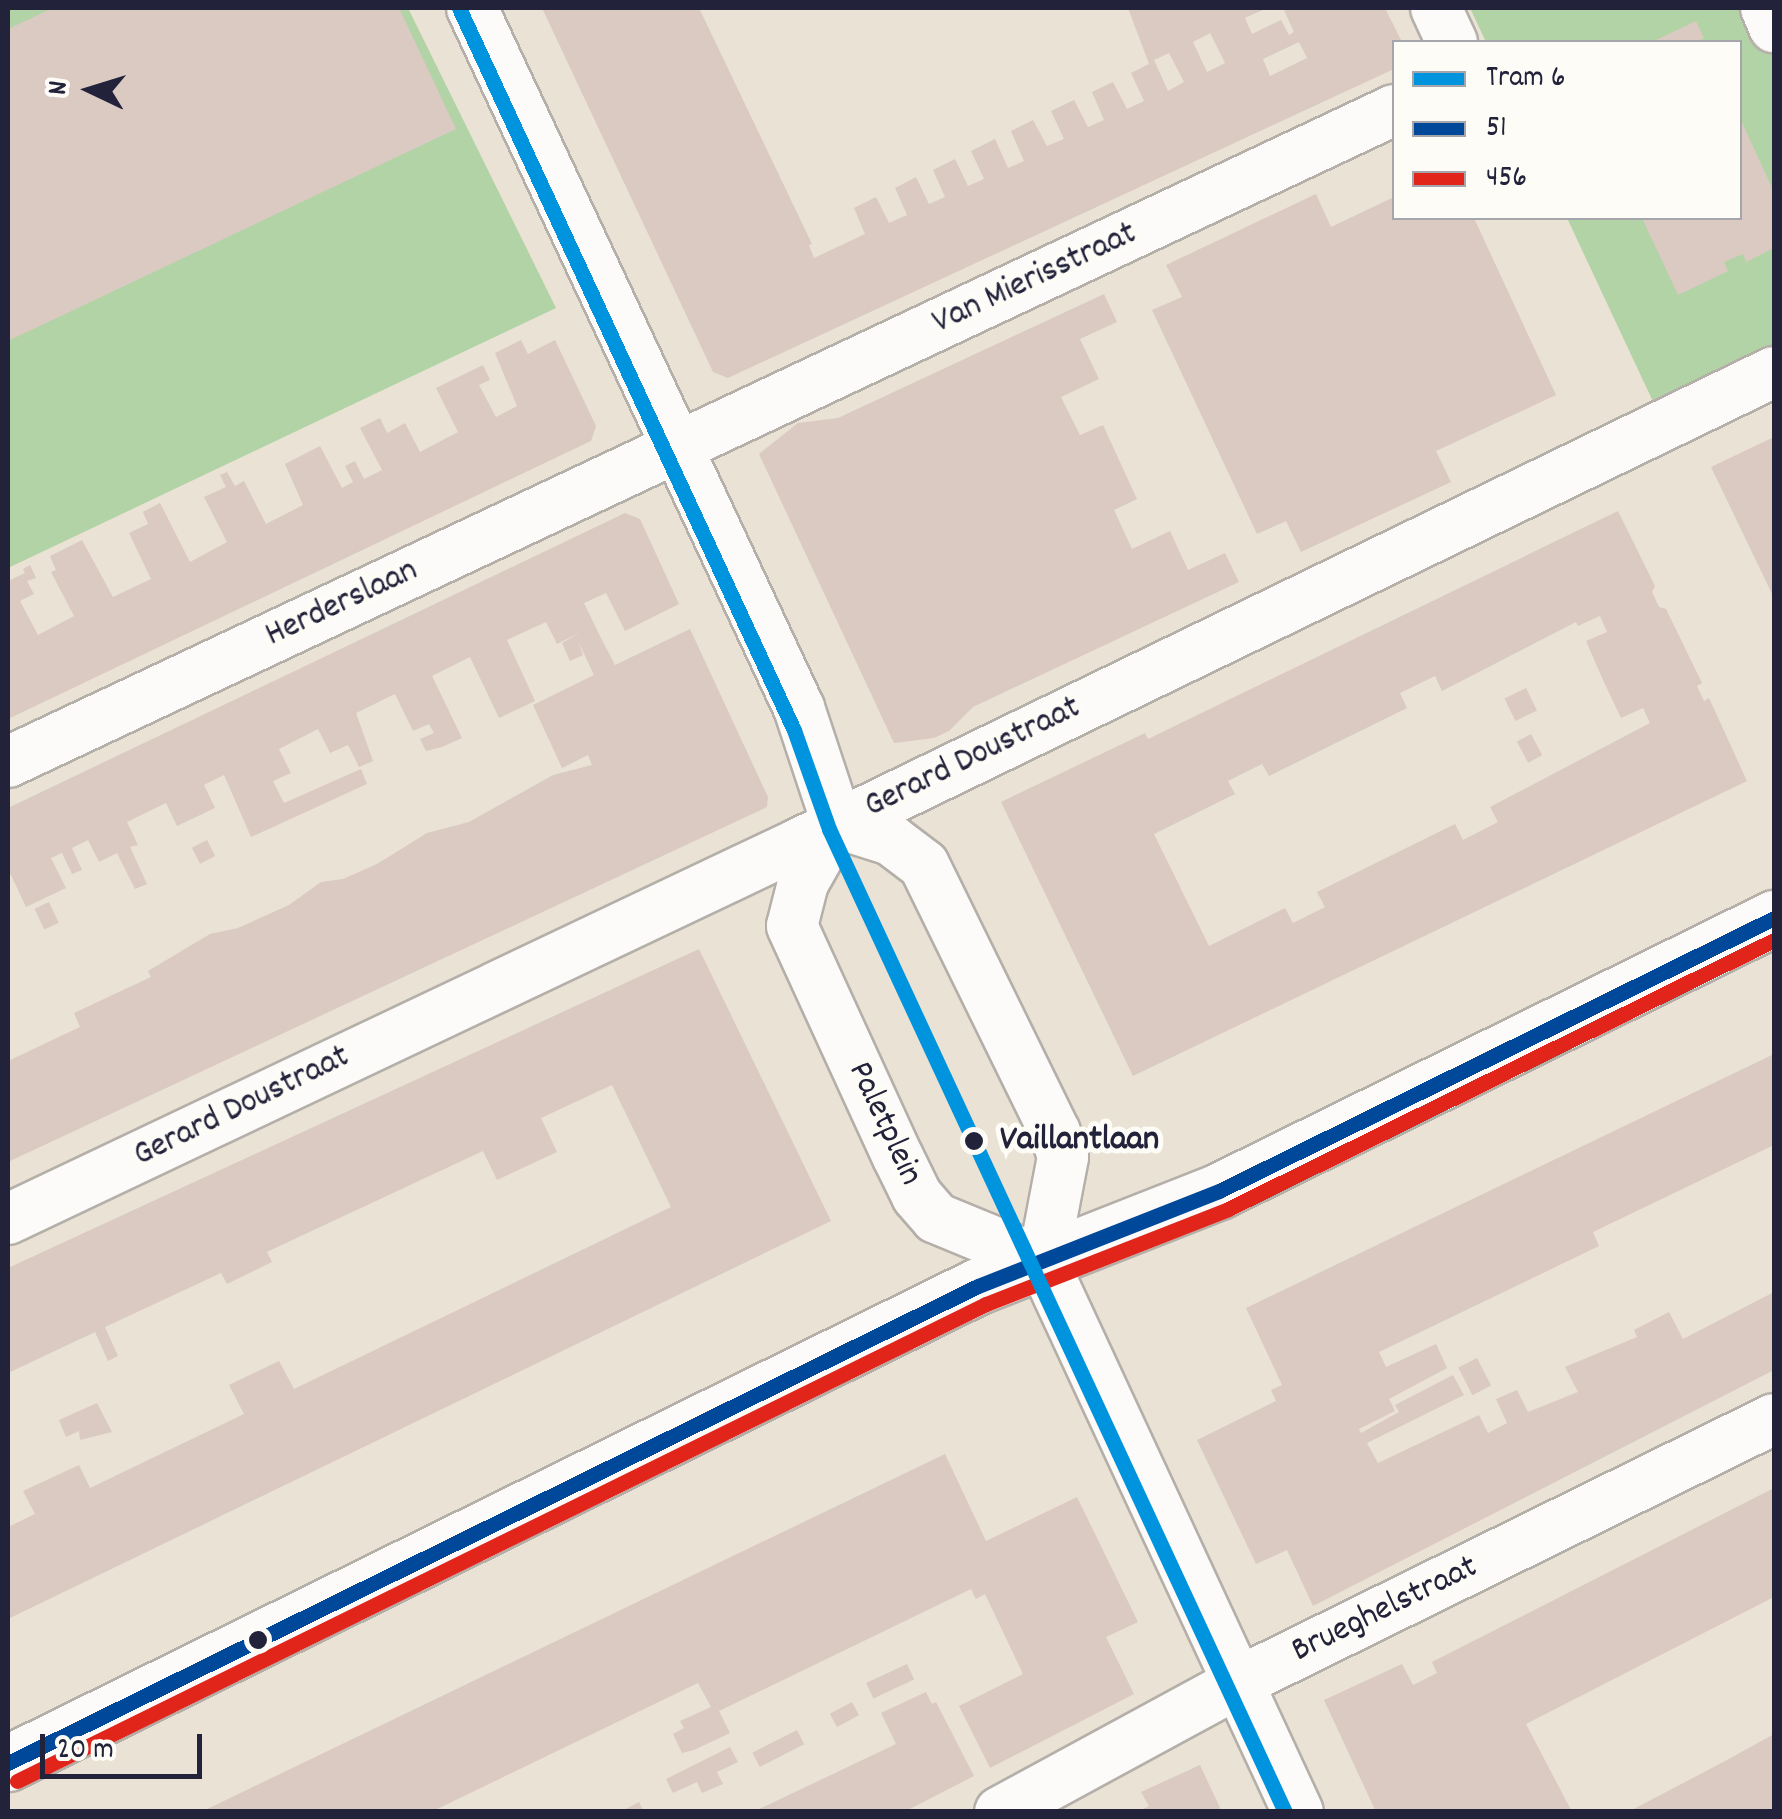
<!DOCTYPE html>
<html>
<head>
<meta charset="utf-8">
<style>
	body { margin:0 }
	#map { position:relative; width:1782px; height:1819px; overflow:hidden; background:#eae2d4; font-family:Dekko,sans-serif }
	div>[style] { position:absolute }
	[style*='--x'] { left:calc(var(--x)*1px); top:calc(var(--y)*1px); width:calc(var(--w)*1px); rotate:calc(var(--a)*1deg) }
	.green>* { inset:0; background:#b2d3a5 }
	.building>* { inset:0; background:#dacac2; transform-origin:0 0 }
	.roads { filter:drop-shadow(2px 0 #b4afa9) drop-shadow(-2px 0 #b4afa9) drop-shadow(0 2px #b4afa9) drop-shadow(0 -2px #b4afa9) }
	.street>* { height:50px; margin:-25px; padding:0 25px; transform-origin:25px; border-radius:25px; background:#fcfbf9 }
	.secondary>* { height:55px; margin:-27.5px; padding:0 27.5px; transform-origin:27.5px; border-radius:27.5px; background:#fcfbf9 }
	.bus-1>* { height:15px; margin:-7.5px; padding:0 7.5px; transform-origin:7.5px; border-radius:7.5px; background:#004899 }
	.bus-2>* { height:15px; margin:-7.5px; padding:0 7.5px; transform-origin:7.5px; border-radius:7.5px; background:#e1251b }
	.tram-1>* { height:15px; margin:-7.5px; padding:0 7.5px; transform-origin:7.5px; border-radius:7.5px; background:#0093de }
	.dots>* { width:28px; height:28px; translate:-50% -50%; box-sizing:border-box; border:5px solid #fdfcf7; border-radius:50% }
	span { translate:-50% -50%; white-space:nowrap; text-align:center; line-height:1.15; -webkit-text-stroke:10px #fdfcf7; paint-order:stroke }
	.street-label { font-size:35px; color:#22223b }
	.stop-label { font-size:35px; color:#22223b; font-weight:700 }
	.left { translate:0 -50%; text-align:left }
	.frame { position:absolute; inset:0; border:10px solid #22223b; pointer-events:none }
	.legend { position:absolute; left:1392px; top:40px; width:350px; height:180px; box-sizing:border-box; background:#fdfcf7; border:2px solid #a5a5ac; margin:0; padding:12px 18px; list-style:none; font-size:30px; color:#22223b }
	.legend li { display:flex; align-items:center; gap:20px; height:50px }
	.legend b { width:50px; border:2px solid #a5a5ac }
	.north { position:absolute; left:40px; top:40px; width:100px; height:100px; -webkit-text-stroke:8px #fdfcf7; paint-order:stroke; rotate:274deg; font-size:28px; font-weight:700; line-height:40px; text-align:center; color:#22223b }
	.north::after { content:''; display:block; margin:auto; width:35px; height:45px; background:#22223b; clip-path:polygon(50% 0,100% 100%,50% 72%,0 100%) }
	.scale { position:absolute; left:40px; top:1734px; width:162px; height:45px; box-sizing:border-box; border:5px solid #22223b; border-top:0; padding-left:12px; font-size:30px; line-height:35px; white-space:nowrap; color:#22223b; -webkit-text-stroke:8px #fdfcf7; paint-order:stroke }
</style>
</head>
<body>
<div id="map">
	<div class="green">
		<div style="clip-path:polygon(8px 8px,408px 8px,556px 308px,8px 568px)"></div>
		<div style="clip-path:polygon(1470px 8px,1758px 8px,1774px 45px,1774px 354px,1656px 408px,1567px 218px,1740px 218px,1740px 42px,1486px 42px)"></div>
	</div>
	<div class="building">
		<div style="clip-path:polygon(53px 8px,399px 8px,456px 129px,8px 341px,8px 29px)"></div>
		<div style="clip-path:polygon(evenodd,542px 8px,699px 8px,812px 244px,809px 245px,814px 258px,865px 234px,854px 208px,876px 197px,889px 223px,907px 215px,895px 188px,916px 177px,929px 204px,945px 197px,933px 170px,955px 159px,968px 186px,984px 179px,971px 151px,995px 139px,1008px 168px,1024px 161px,1011px 131px,1033px 120px,1047px 146px,1064px 139px,1051px 111px,1074px 100px,1088px 127px,1104px 120px,1092px 92px,1113px 82px,1127px 109px,1144px 101px,1131px 73px,1149px 64px,1128px 8px,1267px 8px,1245px 18px,1252px 34px,1281px 20px,1289px 35px,1294px 32px,1283px 8px,1385px 8px,1402px 42px,1394px 42px,1394px 69px,728px 378px,713px 372px,542px 8px,1210px 33px,1225px 63px,1207px 72px,1193px 42px,1210px 33px,542px 8px,1299px 42px,1307px 58px,1270px 76px,1263px 59px,1299px 42px,542px 8px,1169px 53px,1184px 82px,1168px 91px,1154px 60px,1169px 53px)"></div>
		<div style="clip-path:polygon(1696px 21px,1704px 38px,1696px 42px,1652px 42px)"></div>
		<div style="clip-path:polygon(1740px 118px,1774px 192px,1774px 248px,1746px 262px,1743px 254px,1724px 262px,1728px 271px,1678px 295px,1642px 218px,1740px 218px)"></div>
		<div style="clip-path:polygon(1316px 194px,1331px 227px,1394px 197px,1394px 218px,1474px 218px,1556px 395px,1436px 451px,1451px 482px,1301px 552px,1286px 521px,1257px 534px,1152px 310px,1182px 297px,1166px 265px)"></div>
		<div style="clip-path:polygon(1104px 294px,1117px 322px,1080px 339px,1099px 379px,1061px 397px,1080px 435px,1103px 425px,1137px 499px,1114px 510px,1132px 549px,1170px 531px,1188px 570px,1225px 553px,1239px 582px,973px 707px,949px 731px,934px 738px,894px 743px,759px 454px,798px 423px,838px 418px)"></div>
		<div style="clip-path:polygon(521px 340px,528px 354px,555px 340px,596px 426px,591px 441px,8px 719px,8px 581px,25px 573px,23px 569px,30px 565px,36px 578px,27px 581px,34px 594px,20px 601px,38px 635px,74px 616px,51px 572px,56px 570px,50px 556px,82px 540px,113px 597px,151px 579px,129px 533px,148px 524px,143px 512px,160px 503px,190px 562px,227px 542px,204px 497px,226px 487px,220px 475px,227px 472px,235px 486px,244px 481px,266px 524px,303px 505px,285px 464px,320px 446px,342px 488px,353px 482px,345px 466px,355px 461px,364px 479px,382px 470px,360px 428px,380px 418px,387px 433px,405px 423px,420px 452px,458px 432px,436px 388px,483px 365px,490px 380px,479px 385px,496px 417px,517px 406px,495px 353px)"></div>
		<div style="clip-path:polygon(1774px 437px,1774px 598px,1711px 467px)"></div>
		<div style="clip-path:polygon(evenodd,1618px 511px,1655px 586px,1652px 592px,1659px 607px,1666px 609px,1702px 683px,1697px 686px,1704px 701px,1709px 698px,1747px 781px,1133px 1076px,1001px 802px,1145px 733px,1148px 739px,1618px 511px,1600px 616px,1607px 632px,1586px 641px,1603px 680px,1621px 718px,1643px 708px,1650px 723px,1490px 807px,1498px 822px,1463px 840px,1455px 824px,1317px 892px,1325px 907px,1293px 923px,1285px 908px,1209px 946px,1154px 834px,1235px 794px,1228px 781px,1262px 764px,1269px 776px,1407px 708px,1400px 693px,1435px 676px,1442px 691px,1576px 622px,1578px 626px,1600px 616px)"></div>
		<div style="clip-path:polygon(625px 513px,640px 519px,679px 604px,625px 631px,606px 593px,584px 603px,599px 634px,615px 665px,690px 629px,768px 797px,767px 807px,8px 1162px,8px 1061px,80px 1027px,74px 1013px,151px 977px,148px 971px,210px 934px,238px 928px,289px 905px,321px 882px,343px 879px,377px 864px,427px 833px,469px 822px,553px 775px,592px 765px,588px 755px,562px 768px,533px 705px,594px 675px,578px 641px,583px 655px,570px 661px,562px 643px,581px 632px,557px 644px,546px 622px,507px 640px,535px 701px,499px 718px,470px 657px,432px 676px,462px 738px,442px 747px,426px 751px,420px 739px,434px 733px,429px 724px,413px 731px,395px 694px,356px 713px,373px 761px,359px 767px,348px 745px,330px 753px,318px 729px,279px 749px,291px 773px,273px 781px,284px 803px,361px 769px,367px 784px,251px 837px,224px 775px,204px 785px,215px 808px,177px 826px,166px 803px,127px 822px,138px 845px,130px 847px,147px 884px,135px 889px,117px 853px,99px 862px,88px 840px,72px 848px,82px 870px,72px 874px,62px 853px,51px 858px,66px 888px,26px 907px,11px 875px,8px 877px,8px 808px)"></div>
		<div style="left:1526px;top:688px;width:25px;height:24px;rotate:64deg"></div>
		<div style="left:1531px;top:734px;width:24px;height:16px;rotate:62deg"></div>
		<div style="left:207px;top:840px;width:18px;height:17px;rotate:63deg"></div>
		<div style="left:49px;top:902px;width:23px;height:16px;rotate:65deg"></div>
		<div style="clip-path:polygon(699px 949px,831px 1221px,8px 1619px,8px 1527px,35px 1514px,23px 1491px,79px 1465px,90px 1488px,244px 1414px,229px 1385px,279px 1361px,294px 1389px,671px 1207px,612px 1085px,541px 1118px,557px 1152px,497px 1180px,483px 1151px,271px 1250px,267px 1252px,272px 1262px,227px 1284px,221px 1273px,105px 1327px,118px 1356px,108px 1361px,95px 1332px,8px 1373px,8px 1268px)"></div>
		<div style="clip-path:polygon(1774px 1054px,1774px 1145px,1593px 1232px,1599px 1246px,1379px 1352px,1386px 1367px,1436px 1344px,1447px 1368px,1389px 1399px,1395px 1411px,1359px 1429px,1361px 1433px,1399px 1412px,1395px 1405px,1453px 1375px,1464px 1395px,1367px 1443px,1378px 1463px,1479px 1415px,1488px 1433px,1507px 1423px,1496px 1399px,1517px 1390px,1528px 1412px,1578px 1392px,1565px 1367px,1637px 1337px,1634px 1330px,1669px 1312px,1683px 1339px,1774px 1292px,1774px 1370px,1313px 1606px,1287px 1550px,1256px 1564px,1197px 1440px,1276px 1401px,1271px 1390px,1282px 1385px,1246px 1308px)"></div>
		<div style="left:1477px;top:1358px;width:31px;height:21px;rotate:63deg"></div>
		<div style="clip-path:polygon(97px 1403px,112px 1432px,80px 1440px,79px 1431px,66px 1437px,59px 1420px)"></div>
		<div style="clip-path:polygon(945px 1454px,986px 1541px,1077px 1497px,1138px 1622px,1106px 1637px,1134px 1694px,990px 1768px,959px 1706px,1023px 1674px,985px 1594px,976px 1599px,971px 1589px,719px 1711px,730px 1733px,694px 1750px,682px 1753px,673px 1734px,684px 1728px,680px 1721px,711px 1707px,698px 1683px,431px 1812px,201px 1812px)"></div>
		<div style="clip-path:polygon(1774px 1488px,1774px 1597px,1526px 1724px,1572px 1812px,1376px 1812px,1324px 1700px,1402px 1664px,1413px 1685px,1437px 1673px,1432px 1662px)"></div>
		<div style="left:907px;top:1664px;width:17px;height:45px;rotate:65deg"></div>
		<div style="clip-path:polygon(926px 1692px,932px 1704px,936px 1702px,974px 1776px,904px 1812px,753px 1812px,896px 1744px,881px 1713px)"></div>
		<div style="left:852px;top:1702px;width:15px;height:25px;rotate:62deg"></div>
		<div style="left:797px;top:1730px;width:16px;height:50px;rotate:63deg"></div>
		<div style="clip-path:polygon(1774px 1734px,1774px 1812px,1628px 1812px,1727px 1760px)"></div>
		<div style="clip-path:polygon(730px 1747px,738px 1762px,717px 1772px,723px 1784px,702px 1793px,697px 1782px,673px 1793px,666px 1779px)"></div>
		<div style="clip-path:polygon(1200px 1765px,1222px 1812px,1138px 1812px,1149px 1806px,1141px 1792px)"></div>
		<div style="clip-path:polygon(639px 1802px,644px 1812px,620px 1812px)"></div>
	</div>
	<div class="roads">
		<div class="street">
			<div style="--x:472;--y:8;--w:773;--a:64.96"></div>
			<div style="--x:799;--y:708;--w:121;--a:71.7"></div>
			<div style="--x:1436;--y:8;--w:38;--a:65"></div>
			<div style="--x:1766;--y:8;--w:21;--a:67"></div>
			<div style="--x:8;--y:762;--w:1532;--a:-25.19"></div>
			<div style="--x:837;--y:823;--w:69;--a:119.5"></div>
			<div style="--x:803;--y:883;--w:44;--a:104.3"></div>
			<div style="--x:792;--y:926;--w:254;--a:65.4"></div>
			<div style="--x:898;--y:1157;--w:43;--a:64"></div>
			<div style="--x:917;--y:1196;--w:29;--a:49"></div>
			<div style="--x:936;--y:1218;--w:116;--a:22.4"></div>
			<div style="--x:837;--y:823;--w:57;--a:17.5"></div>
			<div style="--x:891;--y:840;--w:41;--a:37.1"></div>
			<div style="--x:924;--y:865;--w:297;--a:63.9"></div>
			<div style="--x:1055;--y:1132;--w:26;--a:72"></div>
			<div style="--x:1063;--y:1157;--w:107;--a:100.8"></div>
			<div style="--x:8;--y:1219;--w:874;--a:-25.39"></div>
			<div style="--x:798;--y:844;--w:1084;--a:-25.81"></div>
			<div style="--x:1043;--y:1262;--w:606;--a:65.13"></div>
			<div style="--x:1000;--y:1812;--w:281;--a:-28.5"></div>
			<div style="--x:1247;--y:1678;--w:587;--a:-26.17"></div>
		</div>
		<div class="secondary">
			<div style="--x:8;--y:1763;--w:1081;--a:-26.19"></div>
			<div style="--x:978;--y:1286;--w:259;--a:-21.5"></div>
			<div style="--x:1219;--y:1191;--w:619;--a:-26.19"></div>
		</div>
	</div>
	<div class="bus-1">
		<div style="--x:8;--y:1763;--w:1081;--a:-26.19"></div>
		<div style="--x:978;--y:1286;--w:259;--a:-21.5"></div>
		<div style="--x:1219;--y:1191;--w:619;--a:-26.19"></div>
	</div>
	<div class="bus-2">
		<div style="--x:17;--y:1781;--w:1080;--a:-26.21"></div>
		<div style="--x:986;--y:1304;--w:260;--a:-21.4"></div>
		<div style="--x:1228;--y:1209;--w:609;--a:-26.23"></div>
	</div>
	<div class="tram-1">
		<div style="--x:459;--y:8;--w:796;--a:65.11"></div>
		<div style="--x:794;--y:730;--w:105;--a:70.5"></div>
		<div style="--x:829;--y:829;--w:1084;--a:65.11"></div>
	</div>
	<div class="dots">
		<div style="left:974px;top:1141px;background:#22223b"></div>
		<div style="left:258px;top:1640px;background:#22223b"></div>
	</div>
	<div class="street-label">
		<span style="left:1035px;top:279px;rotate:-25deg">Van Mierisstraat</span>
		<span style="left:342px;top:604px;rotate:-25deg">Herderslaan</span>
		<span style="left:973px;top:758px;rotate:-26deg">Gerard Doustraat</span>
		<span style="left:242px;top:1107px;rotate:-26deg">Gerard Doustraat</span>
		<span style="left:884px;top:1124px;rotate:65deg">Paletplein</span>
		<span style="left:1385px;top:1610px;rotate:-26deg">Brueghelstraat</span>
	</div>
	<div class="stop-label">
		<span class="left" style="left:1000px;top:1141px">Vaillantlaan</span>
	</div>
	<div class="frame"></div>
	<ul class="legend">
	<li><b style="height:12px;background:#0093de"></b>Tram 6</li>
	<li><b style="height:12px;background:#004899"></b>51</li>
	<li><b style="height:12px;background:#e1251b"></b>456</li>
	</ul>
	<div class="north">N</div>
	<div class="scale">20 m</div>
</div>
</body>
</html>
